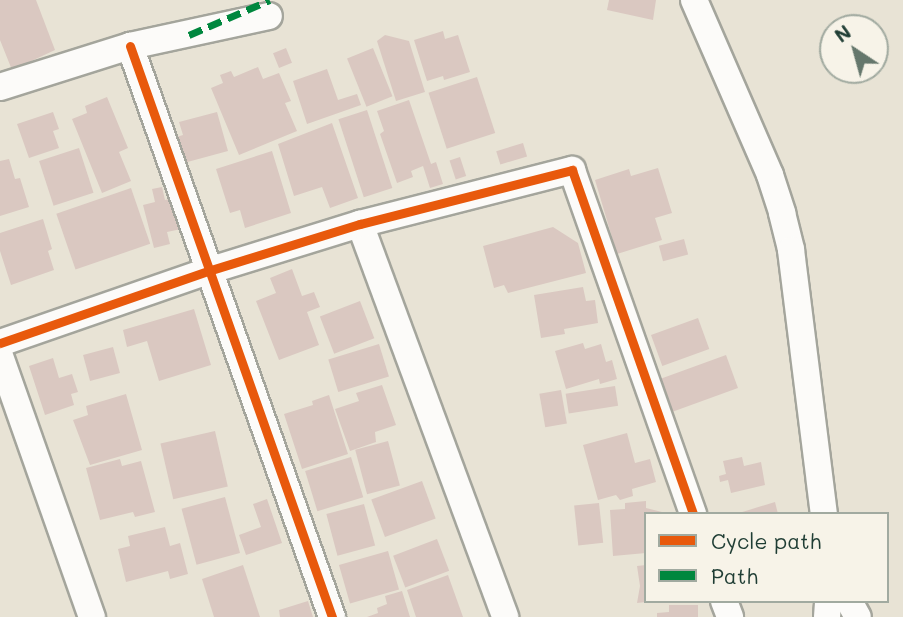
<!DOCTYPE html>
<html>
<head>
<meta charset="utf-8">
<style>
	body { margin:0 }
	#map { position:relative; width:903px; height:617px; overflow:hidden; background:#e8e3d5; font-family:Mali,sans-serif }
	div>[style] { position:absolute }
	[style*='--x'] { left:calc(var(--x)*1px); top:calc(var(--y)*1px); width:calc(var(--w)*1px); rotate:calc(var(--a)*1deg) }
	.building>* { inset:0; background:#dac8c1; transform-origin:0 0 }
	.roads { filter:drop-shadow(2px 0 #a4a59c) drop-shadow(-2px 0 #a4a59c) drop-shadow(0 2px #a4a59c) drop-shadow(0 -2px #a4a59c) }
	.minor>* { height:26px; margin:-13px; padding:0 13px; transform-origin:13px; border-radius:13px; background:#fcfbf9 }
	.quiet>* { height:7px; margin-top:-3.5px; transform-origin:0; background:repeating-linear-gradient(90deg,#00873e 0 14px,transparent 0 21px) }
	.cycleway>* { height:9px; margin:-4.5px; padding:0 4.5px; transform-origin:4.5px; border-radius:4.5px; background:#e8590c }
	span { translate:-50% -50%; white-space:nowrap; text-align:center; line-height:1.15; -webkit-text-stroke:5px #f7f3e8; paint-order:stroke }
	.legend { position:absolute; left:644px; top:512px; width:245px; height:91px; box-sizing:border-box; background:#f7f3e8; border:2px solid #a1aaa0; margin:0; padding:9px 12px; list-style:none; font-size:21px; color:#1f3d34 }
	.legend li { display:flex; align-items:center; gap:14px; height:35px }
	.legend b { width:35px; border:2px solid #a1aaa0 }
	.north { position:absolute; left:819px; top:14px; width:70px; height:70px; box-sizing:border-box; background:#f7f3e8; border:2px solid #a1aaa0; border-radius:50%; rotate:324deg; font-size:19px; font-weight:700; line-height:28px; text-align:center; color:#1f3d34 }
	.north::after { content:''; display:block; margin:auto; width:24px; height:32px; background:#65776c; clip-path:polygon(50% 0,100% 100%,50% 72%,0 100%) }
</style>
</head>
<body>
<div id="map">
	<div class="building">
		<div style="clip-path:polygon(0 0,36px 0,55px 50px,12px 70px,0 40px)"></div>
		<div style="clip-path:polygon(609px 0,656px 0,653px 20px,607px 10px)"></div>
		<div style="clip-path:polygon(443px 31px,445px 39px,458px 35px,470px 72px,444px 80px,443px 76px,427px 81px,414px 40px)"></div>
		<div style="clip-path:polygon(385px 35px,409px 41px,425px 92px,396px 101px,377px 41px)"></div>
		<div style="left:286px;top:48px;width:16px;height:14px;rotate:68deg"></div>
		<div style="left:373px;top:48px;width:52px;height:28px;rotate:68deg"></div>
		<div style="clip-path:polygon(258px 67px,263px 79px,279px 73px,291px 101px,285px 103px,297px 131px,239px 155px,211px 88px,223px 83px,220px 75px,231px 71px,234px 77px)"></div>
		<div style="clip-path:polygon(327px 69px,338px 100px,357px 94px,361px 105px,307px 124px,293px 81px)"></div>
		<div style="left:477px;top:77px;width:59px;height:51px;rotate:72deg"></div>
		<div style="clip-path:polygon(107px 97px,128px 148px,119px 152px,131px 181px,102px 193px,72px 119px,87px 113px,85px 106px)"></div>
		<div style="clip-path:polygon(409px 100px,431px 164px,436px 162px,443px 184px,430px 188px,423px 166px,411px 171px,413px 177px,397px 183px,380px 134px,384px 131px,377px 111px)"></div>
		<div style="left:367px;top:110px;width:82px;height:30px;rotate:72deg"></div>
		<div style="clip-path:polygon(53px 112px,59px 129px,53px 131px,59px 148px,29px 158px,17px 124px)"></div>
		<div style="clip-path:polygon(217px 112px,228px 151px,180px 164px,173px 138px,183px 135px,179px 122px)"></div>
		<div style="clip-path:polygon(332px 123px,358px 198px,330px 208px,322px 187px,294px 196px,278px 144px)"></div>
		<div style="left:523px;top:143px;width:14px;height:28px;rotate:73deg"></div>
		<div style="left:79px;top:148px;width:47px;height:42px;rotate:72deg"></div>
		<div style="clip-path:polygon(272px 151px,291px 213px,245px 228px,240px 210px,230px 213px,216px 169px)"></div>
		<div style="left:460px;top:157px;width:20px;height:11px;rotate:72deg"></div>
		<div style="clip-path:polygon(9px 159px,15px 179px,20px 178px,29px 207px,0 216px,0 161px)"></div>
		<div style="clip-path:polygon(658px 168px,672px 213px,655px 218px,662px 240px,617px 254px,595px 180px,629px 169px,631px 176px)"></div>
		<div style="clip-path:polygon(162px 187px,165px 200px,173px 198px,181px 229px,167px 232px,170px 244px,154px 248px,143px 205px,155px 202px,152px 189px)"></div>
		<div style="left:131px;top:188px;width:59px;height:79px;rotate:71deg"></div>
		<div style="clip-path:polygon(43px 219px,52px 249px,48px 251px,54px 270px,11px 285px,0 251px,0 233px)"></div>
		<div style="clip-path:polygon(553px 227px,578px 243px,586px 273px,508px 293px,504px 285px,494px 288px,483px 246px)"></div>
		<div style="left:684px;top:239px;width:16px;height:26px;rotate:75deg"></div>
		<div style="clip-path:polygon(292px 269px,302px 296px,314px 292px,320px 307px,307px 312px,319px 345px,279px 360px,256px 301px,276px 293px,270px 278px)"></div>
		<div style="clip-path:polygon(583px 287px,586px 301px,595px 300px,598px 323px,564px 329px,565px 334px,541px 338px,534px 295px)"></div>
		<div style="left:360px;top:301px;width:40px;height:43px;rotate:69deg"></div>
		<div style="clip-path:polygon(194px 309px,211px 365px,159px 381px,147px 341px,127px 347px,123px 330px)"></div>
		<div style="left:698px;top:318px;width:33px;height:50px;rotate:70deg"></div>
		<div style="clip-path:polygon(583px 343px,585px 349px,601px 344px,606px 362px,612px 360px,617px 379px,600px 384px,599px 379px,566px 389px,555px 351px)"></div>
		<div style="left:379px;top:344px;width:34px;height:53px;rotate:73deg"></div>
		<div style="left:113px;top:347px;width:27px;height:31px;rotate:75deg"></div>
		<div style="left:726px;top:355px;width:35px;height:71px;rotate:70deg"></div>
		<div style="clip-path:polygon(53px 358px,59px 378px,72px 374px,78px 392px,71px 394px,74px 405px,45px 415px,29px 366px)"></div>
		<div style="clip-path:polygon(382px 385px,396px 425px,375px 432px,376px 442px,350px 451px,335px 409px,359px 401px,356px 393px)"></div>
		<div style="left:615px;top:386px;width:20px;height:50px;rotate:81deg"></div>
		<div style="left:561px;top:390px;width:34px;height:22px;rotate:80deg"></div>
		<div style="clip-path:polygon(126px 394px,142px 450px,90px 465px,73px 420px,88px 415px,86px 406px)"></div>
		<div style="clip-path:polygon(329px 395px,348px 454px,302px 469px,284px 414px,313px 405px,312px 401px)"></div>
		<div style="left:215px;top:431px;width:57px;height:56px;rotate:77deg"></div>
		<div style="clip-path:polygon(627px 433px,635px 463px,650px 459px,656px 482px,632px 489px,633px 496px,620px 500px,616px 495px,598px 500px,583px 445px)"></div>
		<div style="left:388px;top:441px;width:46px;height:34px;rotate:75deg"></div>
		<div style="left:351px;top:457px;width:42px;height:48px;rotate:73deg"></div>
		<div style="clip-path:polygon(742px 457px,744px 466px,761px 462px,765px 485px,731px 493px,728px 480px,720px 482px,719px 476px,726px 474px,723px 461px)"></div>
		<div style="clip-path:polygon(120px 459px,122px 466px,141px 461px,155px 512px,135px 517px,133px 512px,100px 520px,86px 468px)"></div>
		<div style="left:422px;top:481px;width:40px;height:54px;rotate:70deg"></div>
		<div style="left:225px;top:497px;width:58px;height:45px;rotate:75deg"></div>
		<div style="clip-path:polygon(267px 499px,282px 543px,246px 555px,239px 535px,261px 527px,253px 504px)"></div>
		<div style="clip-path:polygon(646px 501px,646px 508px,666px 513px,646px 514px,646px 553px,613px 556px,610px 510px,625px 509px,625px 503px)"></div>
		<div style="clip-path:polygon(775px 502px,778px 514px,739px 514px,739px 513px)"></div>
		<div style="left:599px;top:503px;width:40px;height:25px;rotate:84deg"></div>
		<div style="left:364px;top:504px;width:43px;height:39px;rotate:75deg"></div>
		<div style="clip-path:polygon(165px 527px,170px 546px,180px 543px,188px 574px,170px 579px,168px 571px,126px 582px,118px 549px,130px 546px,128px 536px)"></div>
		<div style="left:437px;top:539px;width:34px;height:47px;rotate:69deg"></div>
		<div style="left:388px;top:551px;width:40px;height:51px;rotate:74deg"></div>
		<div style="clip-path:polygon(243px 565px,260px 617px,214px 617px,202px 579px)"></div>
		<div style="clip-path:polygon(646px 565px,646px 602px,637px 603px,640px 586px,637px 566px)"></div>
		<div style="clip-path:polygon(448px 575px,463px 617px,416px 617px,407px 590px)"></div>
		<div style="clip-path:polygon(402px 591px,410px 617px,367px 617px,378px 613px,377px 608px,387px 604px,385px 596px)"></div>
		<div style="clip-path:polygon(308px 601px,313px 617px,280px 617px,279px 610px)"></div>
		<div style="clip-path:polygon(669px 605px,698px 605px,698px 617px,657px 617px,657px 613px,669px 612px)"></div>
	</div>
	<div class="roads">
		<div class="minor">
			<div style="--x:694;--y:0;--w:191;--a:66.5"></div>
			<div style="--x:770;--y:175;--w:40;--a:72"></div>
			<div style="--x:782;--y:213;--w:38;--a:76"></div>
			<div style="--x:791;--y:250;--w:266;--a:82.9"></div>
			<div style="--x:130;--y:46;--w:606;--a:70.52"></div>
			<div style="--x:0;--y:87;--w:136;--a:-17.5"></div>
			<div style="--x:130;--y:46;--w:142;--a:-12.2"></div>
			<div style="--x:360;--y:224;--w:419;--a:69.7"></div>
			<div style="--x:0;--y:343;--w:223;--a:-19.1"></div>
			<div style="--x:211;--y:270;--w:156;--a:-17.2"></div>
			<div style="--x:360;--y:224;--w:219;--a:-14.3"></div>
			<div style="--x:572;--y:170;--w:365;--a:70.6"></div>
			<div style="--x:0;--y:356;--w:277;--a:70.6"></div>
			<div style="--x:724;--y:601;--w:17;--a:69"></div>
			<div style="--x:849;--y:601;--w:18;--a:61"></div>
			<div style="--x:827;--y:617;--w:16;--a:-86"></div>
		</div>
	</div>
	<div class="quiet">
		<div style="--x:189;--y:35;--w:88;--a:-23.4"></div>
	</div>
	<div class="cycleway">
		<div style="--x:130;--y:46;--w:606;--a:70.52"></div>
		<div style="--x:0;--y:343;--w:223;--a:-19.1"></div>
		<div style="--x:211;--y:270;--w:156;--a:-17.2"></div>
		<div style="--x:360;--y:224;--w:219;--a:-14.3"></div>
		<div style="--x:572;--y:170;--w:365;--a:70.6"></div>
	</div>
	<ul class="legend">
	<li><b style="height:9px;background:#e8590c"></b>Cycle path</li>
	<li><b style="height:9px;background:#00873e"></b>Path</li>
	</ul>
	<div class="north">N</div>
</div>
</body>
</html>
